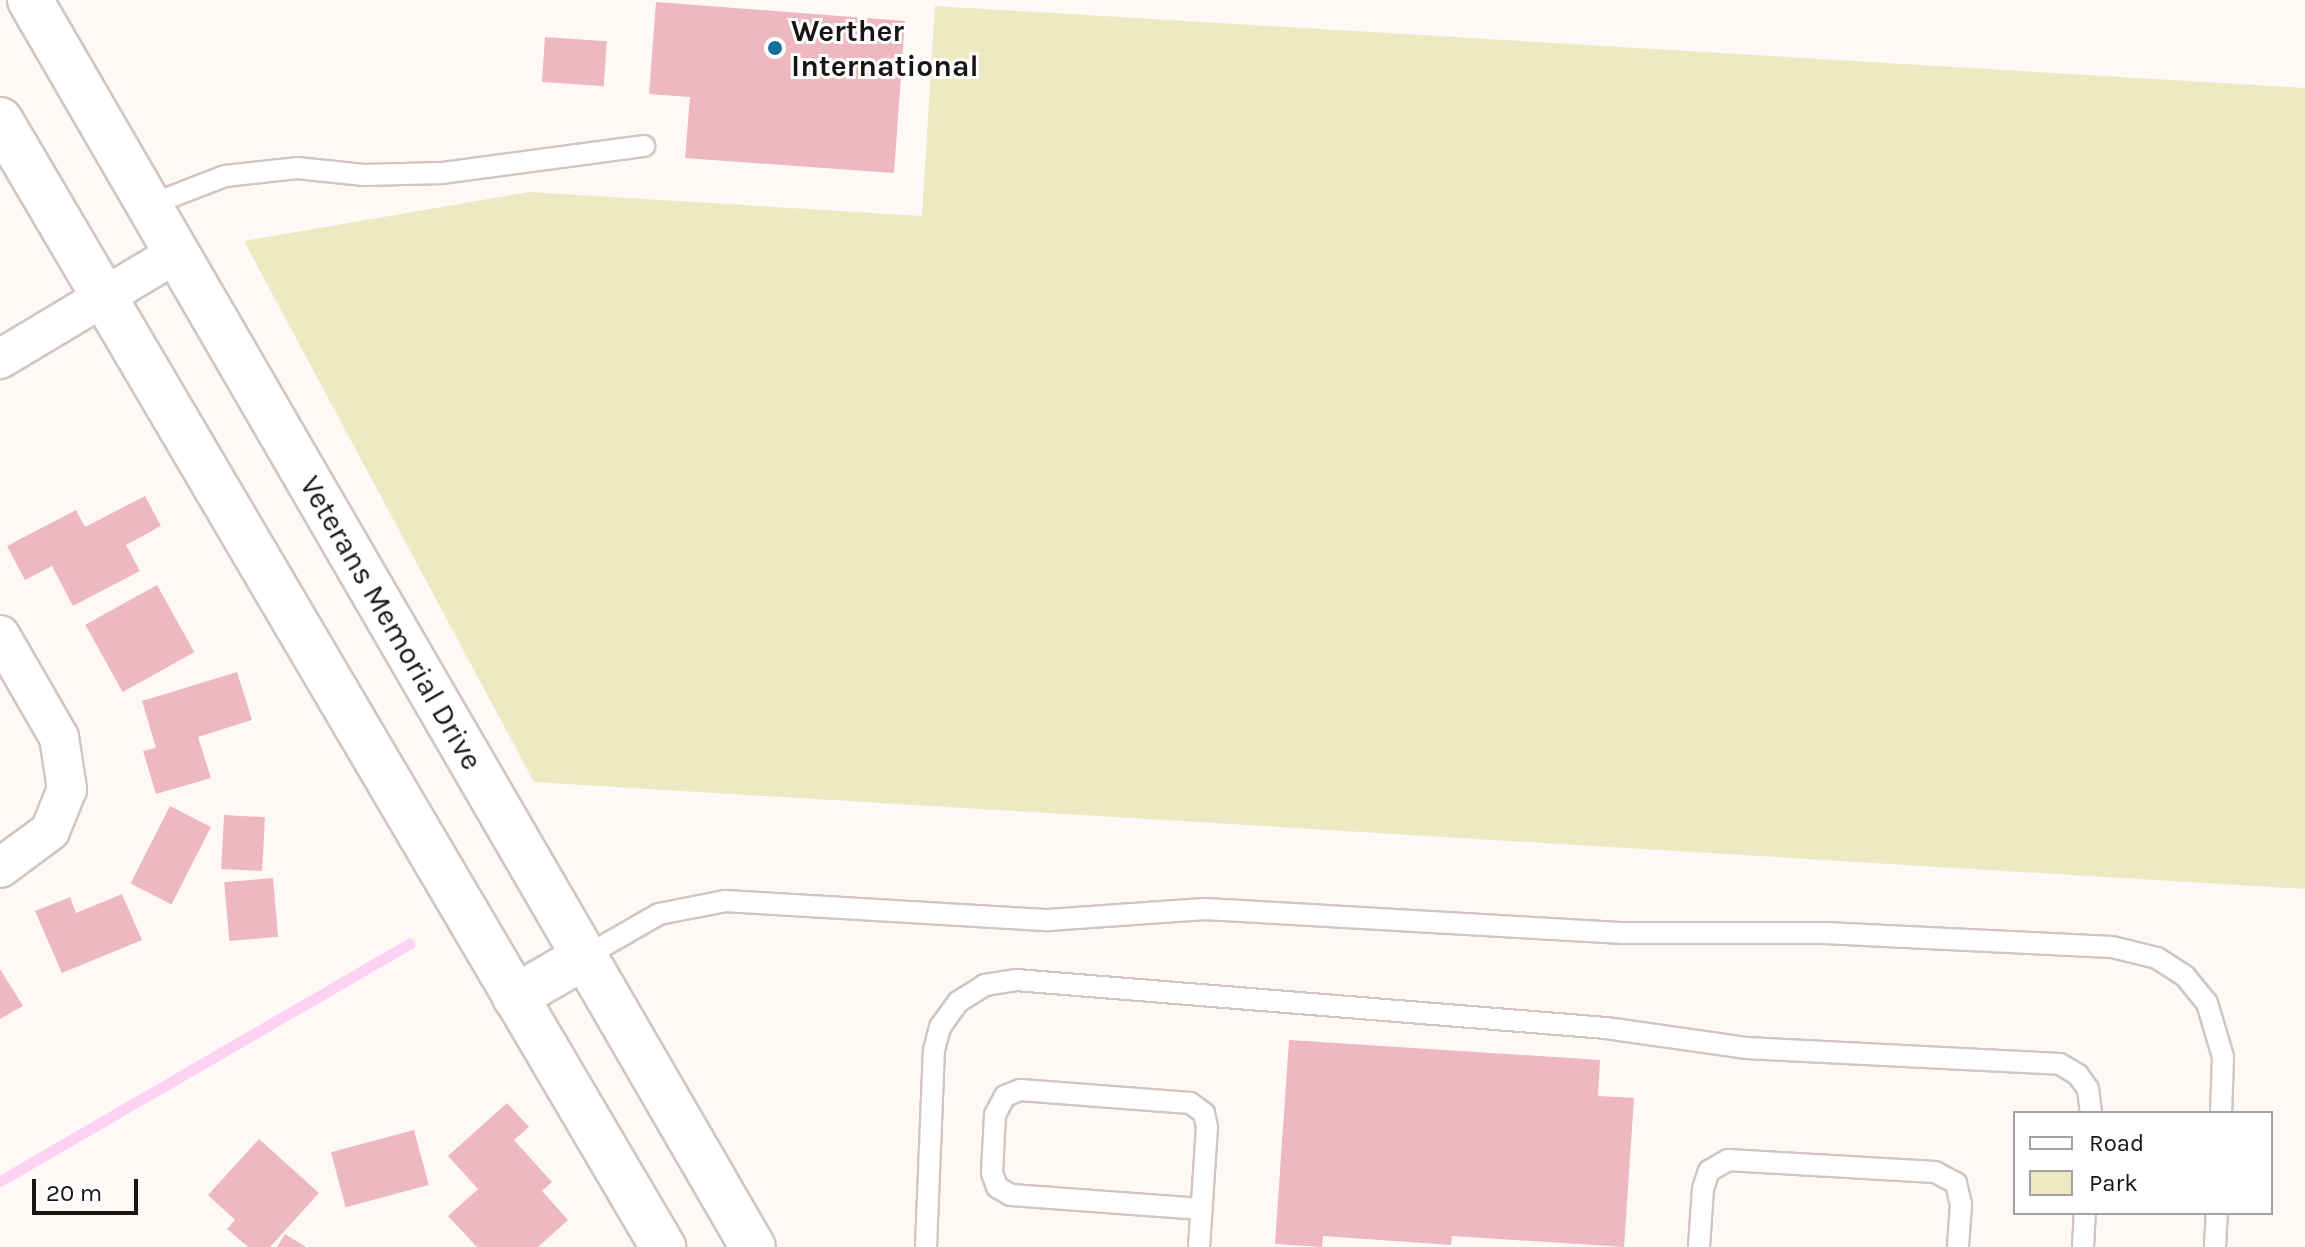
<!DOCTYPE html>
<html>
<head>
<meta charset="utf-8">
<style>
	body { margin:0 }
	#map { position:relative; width:2305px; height:1247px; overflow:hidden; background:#fef9f7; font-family:Karla,sans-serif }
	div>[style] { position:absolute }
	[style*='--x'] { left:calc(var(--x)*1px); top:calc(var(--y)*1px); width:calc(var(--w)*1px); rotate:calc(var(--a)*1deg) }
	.green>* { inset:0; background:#ece9c3 }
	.stream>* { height:11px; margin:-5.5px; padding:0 5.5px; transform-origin:5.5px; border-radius:5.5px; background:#fdd2f3 }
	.building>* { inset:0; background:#eeb8c1; transform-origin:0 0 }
	.roads { filter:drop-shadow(2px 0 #d2c6c2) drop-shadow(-2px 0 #d2c6c2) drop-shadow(0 2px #d2c6c2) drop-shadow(0 -2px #d2c6c2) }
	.service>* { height:20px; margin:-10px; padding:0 10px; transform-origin:10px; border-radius:10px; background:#fff }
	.minor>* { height:38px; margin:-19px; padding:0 19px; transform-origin:19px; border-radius:19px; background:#fff }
	.secondary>* { height:44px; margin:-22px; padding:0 22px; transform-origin:22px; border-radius:22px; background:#fff }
	.dots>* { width:22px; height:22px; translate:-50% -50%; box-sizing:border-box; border:4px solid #fff; border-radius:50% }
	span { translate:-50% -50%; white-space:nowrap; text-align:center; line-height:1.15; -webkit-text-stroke:6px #fff; paint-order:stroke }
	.poi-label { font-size:30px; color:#191513; font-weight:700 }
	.left { translate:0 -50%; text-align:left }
	.street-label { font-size:30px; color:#191513 }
	.legend { position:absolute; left:2013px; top:1111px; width:260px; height:104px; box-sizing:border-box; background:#fff; border:2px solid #a3a1a1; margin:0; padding:10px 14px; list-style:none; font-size:24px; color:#191513 }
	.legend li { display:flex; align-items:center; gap:16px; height:40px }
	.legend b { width:40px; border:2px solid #a3a1a1 }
	.scale { position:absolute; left:32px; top:1179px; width:106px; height:36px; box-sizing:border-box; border:4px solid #191513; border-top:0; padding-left:10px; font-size:24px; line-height:28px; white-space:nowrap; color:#191513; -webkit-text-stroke:6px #fff; paint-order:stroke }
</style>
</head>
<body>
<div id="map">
	<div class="green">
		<div style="clip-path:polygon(935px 6px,2305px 88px,2305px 889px,534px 782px,244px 241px,529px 192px,922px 216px)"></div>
	</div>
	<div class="stream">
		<div style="--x:0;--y:1181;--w:473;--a:-30.1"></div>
	</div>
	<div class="building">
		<div style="clip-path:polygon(656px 2px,905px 21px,894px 173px,685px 158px,690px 97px,649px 94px)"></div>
		<div style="left:545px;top:37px;width:62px;height:45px;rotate:4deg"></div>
		<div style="clip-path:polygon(145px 496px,161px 526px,126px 545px,140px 571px,73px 606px,52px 566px,25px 580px,7px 546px,76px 510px,85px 527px)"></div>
		<div style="left:157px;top:585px;width:77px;height:82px;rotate:61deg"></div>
		<div style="clip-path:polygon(237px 672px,252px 720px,198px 737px,211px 778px,156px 794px,143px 751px,156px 748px,142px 701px)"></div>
		<div style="left:170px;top:806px;width:46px;height:87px;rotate:27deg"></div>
		<div style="left:224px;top:815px;width:41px;height:54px;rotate:3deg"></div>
		<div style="left:273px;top:878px;width:59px;height:49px;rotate:85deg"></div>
		<div style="clip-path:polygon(122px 894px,142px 940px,62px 973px,35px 911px,70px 897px,76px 913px)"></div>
		<div style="clip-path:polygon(0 969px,23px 1006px,0 1019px)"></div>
		<div style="clip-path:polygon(1289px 1040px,1600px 1060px,1598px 1096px,1634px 1098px,1624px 1247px,1452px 1236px,1451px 1245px,1323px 1236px,1322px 1247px,1275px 1244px)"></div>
		<div style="clip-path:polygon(507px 1103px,529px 1127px,514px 1140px,552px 1182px,542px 1191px,568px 1220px,538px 1247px,477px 1247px,448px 1216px,478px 1189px,448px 1156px)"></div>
		<div style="left:414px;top:1130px;width:57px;height:86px;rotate:75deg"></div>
		<div style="clip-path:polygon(259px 1139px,319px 1193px,270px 1247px,248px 1247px,227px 1229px,235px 1220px,208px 1195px)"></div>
		<div style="clip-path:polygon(285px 1234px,306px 1247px,277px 1247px)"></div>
	</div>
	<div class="roads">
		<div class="service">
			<div style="--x:150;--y:205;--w:80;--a:-21.1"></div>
			<div style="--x:225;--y:176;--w:72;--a:-6.3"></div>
			<div style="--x:297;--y:168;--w:67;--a:6"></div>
			<div style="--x:364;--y:175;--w:78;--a:-1.5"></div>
			<div style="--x:442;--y:173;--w:204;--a:-7.6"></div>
			<div style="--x:584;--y:957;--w:86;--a:-29.8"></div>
			<div style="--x:659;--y:914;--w:67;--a:-11.1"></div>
			<div style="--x:725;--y:901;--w:324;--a:3.4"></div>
			<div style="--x:1048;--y:920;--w:157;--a:-4"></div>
			<div style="--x:1205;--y:909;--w:419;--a:3.3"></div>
			<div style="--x:1623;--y:933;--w:202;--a:0"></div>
			<div style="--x:1825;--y:933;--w:287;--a:2.8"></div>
			<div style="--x:2112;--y:947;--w:46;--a:13.7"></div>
			<div style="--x:2157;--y:958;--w:33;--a:33"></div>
			<div style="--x:2185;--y:976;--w:35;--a:51"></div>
			<div style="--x:2207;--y:1003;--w:56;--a:73.5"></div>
			<div style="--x:2223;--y:1057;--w:56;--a:92"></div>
			<div style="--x:926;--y:1247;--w:197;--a:-87.7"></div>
			<div style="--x:934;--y:1050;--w:24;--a:-75"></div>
			<div style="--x:940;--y:1027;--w:31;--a:-54"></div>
			<div style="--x:958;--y:1002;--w:32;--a:-32"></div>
			<div style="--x:985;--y:985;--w:31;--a:-9"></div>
			<div style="--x:1016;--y:980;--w:592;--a:4.65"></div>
			<div style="--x:1606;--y:1028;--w:141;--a:8.1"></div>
			<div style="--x:1746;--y:1048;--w:314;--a:2.9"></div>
			<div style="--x:2060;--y:1064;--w:21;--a:31"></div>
			<div style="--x:2078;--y:1075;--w:17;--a:54"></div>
			<div style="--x:2088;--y:1089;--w:24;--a:83"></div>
			<div style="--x:1199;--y:1247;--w:120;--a:-86.2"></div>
			<div style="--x:1207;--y:1127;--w:14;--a:-102"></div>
			<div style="--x:1204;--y:1113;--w:17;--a:-144"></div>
			<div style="--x:1190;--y:1103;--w:170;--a:-175.6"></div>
			<div style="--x:1020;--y:1090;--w:16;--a:158"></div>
			<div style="--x:1005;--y:1096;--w:21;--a:118"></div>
			<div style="--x:995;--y:1115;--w:58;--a:93"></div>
			<div style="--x:992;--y:1173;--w:15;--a:70"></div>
			<div style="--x:997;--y:1187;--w:16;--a:30"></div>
			<div style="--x:1011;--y:1195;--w:191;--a:4.2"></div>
			<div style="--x:1699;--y:1247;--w:58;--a:-86.1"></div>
			<div style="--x:1703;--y:1189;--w:19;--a:-72"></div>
			<div style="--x:1709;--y:1171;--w:22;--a:-30"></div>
			<div style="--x:1728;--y:1160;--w:207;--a:3.3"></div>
			<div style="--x:1935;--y:1172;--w:24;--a:28"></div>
			<div style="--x:1956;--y:1183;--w:22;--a:77"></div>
			<div style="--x:1961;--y:1204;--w:43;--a:94"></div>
			<div style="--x:2083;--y:1247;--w:34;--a:-87"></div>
			<div style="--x:2215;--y:1247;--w:34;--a:-87"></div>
		</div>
		<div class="minor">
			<div style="--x:0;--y:359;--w:206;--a:-30.9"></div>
			<div style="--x:0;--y:635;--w:118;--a:60"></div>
			<div style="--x:59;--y:737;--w:53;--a:81.3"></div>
			<div style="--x:67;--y:789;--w:45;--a:112"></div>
			<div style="--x:50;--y:831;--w:62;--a:143.5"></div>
		</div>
		<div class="secondary">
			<div style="--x:30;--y:0;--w:1441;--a:59.9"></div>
			<div style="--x:0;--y:120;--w:1308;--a:59.53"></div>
			<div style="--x:515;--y:997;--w:80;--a:-30.1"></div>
		</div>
	</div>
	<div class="dots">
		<div style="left:775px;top:48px;background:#14709f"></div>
	</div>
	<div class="poi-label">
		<span class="left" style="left:791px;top:48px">Werther<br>International</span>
	</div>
	<div class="street-label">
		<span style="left:391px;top:623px;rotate:60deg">Veterans Memorial Drive</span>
	</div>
	<ul class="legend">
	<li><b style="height:10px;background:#fff"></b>Road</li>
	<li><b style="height:22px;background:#ece9c3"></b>Park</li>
	</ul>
	<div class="scale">20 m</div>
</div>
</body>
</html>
